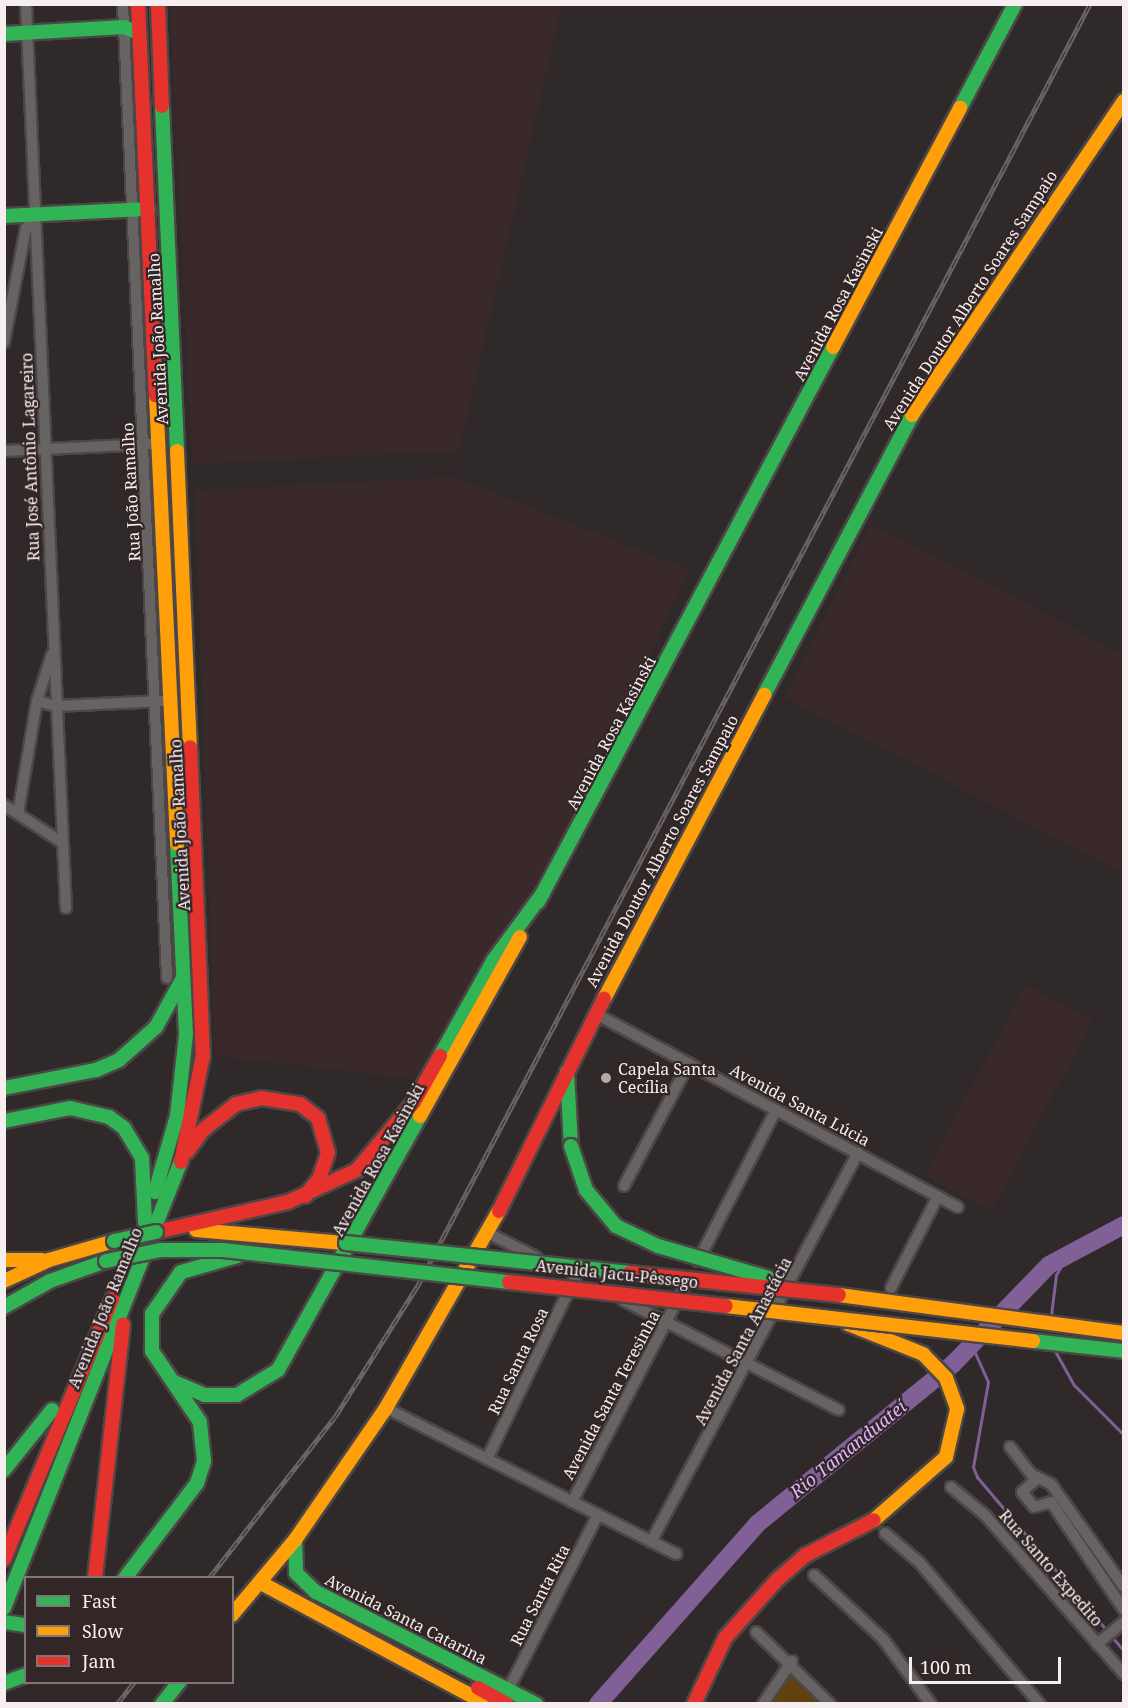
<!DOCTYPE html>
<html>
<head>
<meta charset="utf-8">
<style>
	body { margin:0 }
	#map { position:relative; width:1128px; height:1708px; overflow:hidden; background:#2f2929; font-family:"Noto Serif",serif }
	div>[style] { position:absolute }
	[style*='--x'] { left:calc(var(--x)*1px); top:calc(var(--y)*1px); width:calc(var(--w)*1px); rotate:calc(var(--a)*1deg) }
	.built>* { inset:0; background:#3a292b; transform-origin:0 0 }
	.green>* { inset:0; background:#61410e }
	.stream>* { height:3px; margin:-1.5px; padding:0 1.5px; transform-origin:1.5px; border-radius:1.5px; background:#815f97 }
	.river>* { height:18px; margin:-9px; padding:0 9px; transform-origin:9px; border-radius:9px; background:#815f97 }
	.roads { filter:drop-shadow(2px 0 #4c4647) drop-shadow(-2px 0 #4c4647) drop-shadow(0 2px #4c4647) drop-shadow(0 -2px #4c4647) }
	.street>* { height:10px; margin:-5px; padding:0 5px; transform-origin:5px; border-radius:5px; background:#686363 }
	.fast>* { height:14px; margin:-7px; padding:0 7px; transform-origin:7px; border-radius:7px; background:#30b455 }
	.slow>* { height:14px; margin:-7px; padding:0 7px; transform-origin:7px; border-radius:7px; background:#ff9f0a }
	.jam>* { height:14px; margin:-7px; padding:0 7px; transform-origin:7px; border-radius:7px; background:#e5322d }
	.rail>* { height:5px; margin-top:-2.5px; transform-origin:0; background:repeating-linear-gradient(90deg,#322627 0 9px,#6a6465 0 18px); box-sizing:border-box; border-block:2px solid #6a6465 }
	.bridges { filter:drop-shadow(2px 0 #4c4647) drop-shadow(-2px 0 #4c4647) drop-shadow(0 2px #4c4647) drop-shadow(0 -2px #4c4647) }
	.fast-bridge>* { height:14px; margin:-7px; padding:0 7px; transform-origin:7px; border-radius:7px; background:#30b455 }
	.slow-bridge>* { height:14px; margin:-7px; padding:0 7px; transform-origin:7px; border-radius:7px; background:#ff9f0a }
	.jam-bridge>* { height:14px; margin:-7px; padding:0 7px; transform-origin:7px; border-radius:7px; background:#e5322d }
	.dots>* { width:16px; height:16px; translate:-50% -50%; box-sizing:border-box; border:3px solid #322627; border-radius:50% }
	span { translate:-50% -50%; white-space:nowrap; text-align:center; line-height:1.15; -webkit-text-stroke:4.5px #322627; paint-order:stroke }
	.street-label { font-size:16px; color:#f7eeef }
	.poi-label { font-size:16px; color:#f7eeef }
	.left { translate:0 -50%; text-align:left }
	.water-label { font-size:18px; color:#ddb4fb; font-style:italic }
	.frame { position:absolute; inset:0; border:6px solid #f7eeef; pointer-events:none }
	.legend { position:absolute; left:24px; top:1576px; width:210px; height:108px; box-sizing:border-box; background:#322627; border:2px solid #817677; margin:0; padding:8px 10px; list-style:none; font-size:18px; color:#f7eeef }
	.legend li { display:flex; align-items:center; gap:12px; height:30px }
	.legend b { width:30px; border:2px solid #817677 }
	.scale { position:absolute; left:909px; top:1657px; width:152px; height:27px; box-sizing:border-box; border:3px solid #f7eeef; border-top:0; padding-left:8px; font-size:18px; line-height:21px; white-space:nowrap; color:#f7eeef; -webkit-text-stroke:4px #322627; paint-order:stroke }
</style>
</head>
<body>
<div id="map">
	<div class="built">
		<div style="clip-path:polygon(170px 5px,562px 5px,459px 451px,192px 464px)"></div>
		<div style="clip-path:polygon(455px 477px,690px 570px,567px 829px,422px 1080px,215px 1056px,195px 490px)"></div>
		<div style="clip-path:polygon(872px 524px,1123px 654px,1123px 873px,784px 697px)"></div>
		<div style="left:1026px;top:984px;width:76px;height:216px;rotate:28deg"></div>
	</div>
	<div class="green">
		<div style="clip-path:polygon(793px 1669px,824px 1704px,770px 1704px)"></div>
	</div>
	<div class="stream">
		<div style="--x:1051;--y:1315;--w:40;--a:-82.9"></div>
		<div style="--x:1056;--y:1275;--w:29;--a:-61"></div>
		<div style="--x:972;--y:1346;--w:39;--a:66"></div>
		<div style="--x:988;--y:1382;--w:86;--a:100"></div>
		<div style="--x:973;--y:1467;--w:11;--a:68"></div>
		<div style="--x:977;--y:1477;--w:202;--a:49.8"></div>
		<div style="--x:1055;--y:1351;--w:39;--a:61"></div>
		<div style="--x:1074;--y:1385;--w:71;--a:45"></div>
		<div style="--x:1111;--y:1636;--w:20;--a:49"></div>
	</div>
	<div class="river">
		<div style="--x:598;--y:1704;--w:240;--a:-48.5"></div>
		<div style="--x:757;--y:1524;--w:253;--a:-39.2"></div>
		<div style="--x:953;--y:1364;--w:138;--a:-45.9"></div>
		<div style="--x:1049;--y:1265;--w:85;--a:-28.1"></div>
	</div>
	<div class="roads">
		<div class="street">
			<div style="--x:26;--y:4;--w:905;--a:87.47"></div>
			<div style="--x:123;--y:4;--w:975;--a:87.41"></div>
			<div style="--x:4;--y:342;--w:116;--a:-79.1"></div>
			<div style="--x:26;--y:228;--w:16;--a:-55"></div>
			<div style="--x:4;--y:451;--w:147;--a:-2.7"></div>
			<div style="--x:37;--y:701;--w:20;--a:15"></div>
			<div style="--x:56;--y:706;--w:107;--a:-2.7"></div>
			<div style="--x:4;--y:805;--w:70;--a:32.8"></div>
			<div style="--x:18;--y:814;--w:115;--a:-80.5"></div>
			<div style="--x:37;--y:701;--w:49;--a:-72.3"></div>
			<div style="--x:596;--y:1014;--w:410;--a:28.1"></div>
			<div style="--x:624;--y:1186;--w:139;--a:-62.1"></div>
			<div style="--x:488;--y:1233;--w:54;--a:26.6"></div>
			<div style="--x:698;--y:1261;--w:170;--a:-62.7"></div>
			<div style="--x:891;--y:1288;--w:103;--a:-62.9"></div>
			<div style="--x:623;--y:1300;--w:242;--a:27"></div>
			<div style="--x:386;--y:1408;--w:325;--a:26.7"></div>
			<div style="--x:1010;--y:1447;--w:34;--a:52"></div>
			<div style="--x:1031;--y:1474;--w:22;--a:27"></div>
			<div style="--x:1051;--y:1484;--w:126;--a:54.7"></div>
			<div style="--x:487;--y:1459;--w:203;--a:-64.1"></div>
			<div style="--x:1038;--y:1478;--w:21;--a:139"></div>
			<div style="--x:1022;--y:1492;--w:19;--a:51"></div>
			<div style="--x:1034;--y:1507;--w:18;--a:-16"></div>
			<div style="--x:1051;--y:1502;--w:130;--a:55.9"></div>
			<div style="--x:951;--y:1487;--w:45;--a:39.6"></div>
			<div style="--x:986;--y:1516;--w:210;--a:48.9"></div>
			<div style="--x:572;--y:1502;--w:253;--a:-62.4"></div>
			<div style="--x:885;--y:1533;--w:45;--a:40.5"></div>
			<div style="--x:919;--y:1562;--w:187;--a:49.6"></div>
			<div style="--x:651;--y:1542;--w:441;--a:-62"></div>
			<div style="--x:814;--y:1575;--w:94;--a:42.8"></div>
			<div style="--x:883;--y:1639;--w:81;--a:53.6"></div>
			<div style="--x:756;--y:1632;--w:103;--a:44.2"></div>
			<div style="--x:1097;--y:1644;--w:35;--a:-39"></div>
			<div style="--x:508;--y:1690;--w:197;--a:-62.8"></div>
			<div style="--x:763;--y:1704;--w:52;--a:-56"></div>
		</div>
		<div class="fast">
			<div style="--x:4;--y:34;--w:120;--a:-3.3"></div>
			<div style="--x:124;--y:27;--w:16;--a:22"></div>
			<div style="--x:162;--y:106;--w:345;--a:87.5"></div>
			<div style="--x:960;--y:108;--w:118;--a:-62.1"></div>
			<div style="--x:4;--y:216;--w:144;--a:-2.8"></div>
			<div style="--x:764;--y:695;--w:317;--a:-62.1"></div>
			<div style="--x:538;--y:902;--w:629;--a:-62.01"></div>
			<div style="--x:440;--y:1056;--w:109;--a:-60.8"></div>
			<div style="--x:493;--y:961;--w:84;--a:-53.7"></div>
			<div style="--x:567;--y:1072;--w:74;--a:86.9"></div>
			<div style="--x:4;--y:1088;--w:94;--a:-11.1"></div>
			<div style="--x:96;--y:1070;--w:25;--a:-23"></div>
			<div style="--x:119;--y:1060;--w:50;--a:-41.7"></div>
			<div style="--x:156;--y:1027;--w:56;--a:-61.1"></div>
			<div style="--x:4;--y:1121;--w:67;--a:-11.1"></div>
			<div style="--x:70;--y:1108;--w:40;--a:13"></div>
			<div style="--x:109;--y:1117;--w:19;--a:36"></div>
			<div style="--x:124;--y:1128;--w:35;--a:59"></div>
			<div style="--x:142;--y:1158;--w:64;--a:87.3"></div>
			<div style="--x:155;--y:1192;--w:79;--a:-73.9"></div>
			<div style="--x:177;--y:1116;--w:82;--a:-83.7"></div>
			<div style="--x:186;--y:1034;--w:190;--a:-92.7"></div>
			<div style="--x:4;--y:1307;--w:53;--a:-29.5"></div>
			<div style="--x:50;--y:1281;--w:59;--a:-19.7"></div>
			<div style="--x:174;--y:1382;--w:33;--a:23"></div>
			<div style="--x:204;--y:1395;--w:33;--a:0"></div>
			<div style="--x:237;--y:1395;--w:48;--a:-31.4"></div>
			<div style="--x:278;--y:1370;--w:291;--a:-60.8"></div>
			<div style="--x:4;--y:1470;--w:77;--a:-51.3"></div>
			<div style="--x:295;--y:1540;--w:33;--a:88"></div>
			<div style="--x:296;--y:1573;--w:28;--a:44"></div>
			<div style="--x:316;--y:1592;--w:247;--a:27"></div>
			<div style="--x:125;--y:1578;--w:119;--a:-52.8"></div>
			<div style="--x:197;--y:1483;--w:23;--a:-72"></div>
			<div style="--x:204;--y:1461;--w:39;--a:-96"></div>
			<div style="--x:200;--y:1422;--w:86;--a:-124.1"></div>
			<div style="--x:152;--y:1351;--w:37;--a:-90"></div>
			<div style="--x:152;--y:1314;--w:51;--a:-55.4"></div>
			<div style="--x:181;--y:1272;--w:58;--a:-15.9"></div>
			<div style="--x:4;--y:1608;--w:480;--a:-68.4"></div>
			<div style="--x:4;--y:1622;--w:22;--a:8"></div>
			<div style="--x:4;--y:1683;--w:23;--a:-20"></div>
			<div style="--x:162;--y:1704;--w:28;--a:-52"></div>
		</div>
		<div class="slow">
			<div style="--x:833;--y:347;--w:271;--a:-62"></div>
			<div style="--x:156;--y:396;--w:448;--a:87.3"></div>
			<div style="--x:912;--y:415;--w:379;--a:-56"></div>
			<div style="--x:177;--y:451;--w:296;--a:87.5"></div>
			<div style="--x:604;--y:999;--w:344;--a:-62.2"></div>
			<div style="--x:420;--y:1116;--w:205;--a:-60.8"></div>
			<div style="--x:196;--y:1230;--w:151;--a:5"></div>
			<div style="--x:4;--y:1260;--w:38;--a:0"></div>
			<div style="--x:4;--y:1281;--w:50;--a:-25"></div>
			<div style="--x:49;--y:1260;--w:68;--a:-16.3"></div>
			<div style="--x:848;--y:1324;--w:81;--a:21.8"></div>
			<div style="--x:923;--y:1354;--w:33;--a:46"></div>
			<div style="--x:946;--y:1378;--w:33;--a:70"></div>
			<div style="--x:957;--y:1409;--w:49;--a:102.9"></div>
			<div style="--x:946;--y:1457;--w:96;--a:138.8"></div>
			<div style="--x:261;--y:1583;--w:256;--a:28.2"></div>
			<div style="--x:232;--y:1615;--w:98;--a:-50"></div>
			<div style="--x:295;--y:1540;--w:160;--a:-55.4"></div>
			<div style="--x:386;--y:1408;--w:227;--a:-60.2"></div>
		</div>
		<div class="jam">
			<div style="--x:138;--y:4;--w:392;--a:87.4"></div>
			<div style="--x:158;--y:4;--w:102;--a:87.8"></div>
			<div style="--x:187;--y:1152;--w:27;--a:-54"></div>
			<div style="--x:203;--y:1130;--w:42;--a:-38.2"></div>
			<div style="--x:236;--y:1104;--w:26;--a:-13"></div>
			<div style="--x:261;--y:1098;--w:39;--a:9"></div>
			<div style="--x:300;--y:1104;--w:23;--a:38"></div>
			<div style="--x:318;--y:1118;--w:36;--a:74"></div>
			<div style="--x:328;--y:1153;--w:28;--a:109"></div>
			<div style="--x:319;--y:1179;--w:22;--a:129"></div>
			<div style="--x:181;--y:1162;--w:108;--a:-78.3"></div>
			<div style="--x:203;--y:1056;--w:309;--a:-92.4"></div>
			<div style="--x:499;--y:1211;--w:237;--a:-63.7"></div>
			<div style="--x:156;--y:1232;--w:135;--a:-12.8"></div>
			<div style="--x:288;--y:1202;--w:76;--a:-24.9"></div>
			<div style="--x:357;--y:1170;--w:89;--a:-50"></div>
			<div style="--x:414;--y:1102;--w:53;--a:-60.5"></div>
			<div style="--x:4;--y:1559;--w:282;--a:-67.4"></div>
			<div style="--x:95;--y:1578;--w:255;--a:-83.7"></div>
			<div style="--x:478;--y:1688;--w:33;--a:29"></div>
			<div style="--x:694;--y:1704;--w:73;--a:-64.8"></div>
			<div style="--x:725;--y:1638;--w:79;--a:-48.1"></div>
			<div style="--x:778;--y:1579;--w:37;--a:-41"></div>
			<div style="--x:806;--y:1555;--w:76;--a:-27.2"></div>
		</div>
	</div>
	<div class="rail">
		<div style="--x:209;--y:1578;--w:204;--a:-52"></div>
		<div style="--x:335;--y:1417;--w:154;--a:-57.8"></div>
		<div style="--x:417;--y:1287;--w:1449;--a:-62.32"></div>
		<div style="--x:117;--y:1704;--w:28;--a:-52"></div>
	</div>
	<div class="bridges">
		<div class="fast-bridge">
			<div style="--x:571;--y:1146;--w:46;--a:71.2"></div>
			<div style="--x:586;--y:1190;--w:47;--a:50.2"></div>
			<div style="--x:616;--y:1226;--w:47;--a:25.5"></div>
			<div style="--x:658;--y:1246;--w:115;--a:16.2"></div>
			<div style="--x:114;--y:1241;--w:43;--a:-12.1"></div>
			<div style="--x:346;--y:1243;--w:286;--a:6"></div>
			<div style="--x:106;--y:1261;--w:55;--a:-11.5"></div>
			<div style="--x:160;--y:1250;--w:63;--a:0"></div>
			<div style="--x:223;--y:1250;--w:288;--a:6.4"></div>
			<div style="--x:1033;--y:1341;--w:92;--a:6.3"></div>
		</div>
		<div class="slow-bridge">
			<div style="--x:839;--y:1295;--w:288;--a:7.6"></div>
			<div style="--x:726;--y:1306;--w:309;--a:6.5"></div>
		</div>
		<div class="jam-bridge">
			<div style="--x:630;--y:1273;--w:210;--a:6"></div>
			<div style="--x:509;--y:1282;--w:218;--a:6.3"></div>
		</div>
	</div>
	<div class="dots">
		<div style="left:606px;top:1078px;background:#b1a9aa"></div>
	</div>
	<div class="street-label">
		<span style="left:970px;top:300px;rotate:-57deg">Avenida Doutor Alberto Soares Sampaio</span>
		<span style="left:838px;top:304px;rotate:-62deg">Avenida Rosa Kasinski</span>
		<span style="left:158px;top:339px;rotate:-93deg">Avenida João Ramalho</span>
		<span style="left:30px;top:457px;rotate:-92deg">Rua José Antônio Lagareiro</span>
		<span style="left:131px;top:492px;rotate:-93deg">Rua João Ramalho</span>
		<span style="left:611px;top:733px;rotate:-62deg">Avenida Rosa Kasinski</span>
		<span style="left:180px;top:825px;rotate:-93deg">Avenida João Ramalho</span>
		<span style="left:662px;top:851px;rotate:-62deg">Avenida Doutor Alberto Soares Sampaio</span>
		<span style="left:800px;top:1105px;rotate:28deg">Avenida Santa Lúcia</span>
		<span style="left:378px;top:1160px;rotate:-61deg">Avenida Rosa Kasinski</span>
		<span style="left:617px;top:1274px;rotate:6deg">Avenida Jacu-Pêssego</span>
		<span style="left:105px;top:1308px;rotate:-68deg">Avenida João Ramalho</span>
		<span style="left:743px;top:1341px;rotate:-62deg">Avenida Santa Anastácia</span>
		<span style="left:518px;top:1361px;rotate:-64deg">Rua Santa Rosa</span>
		<span style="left:611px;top:1395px;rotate:-62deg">Avenida Santa Teresinha</span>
		<span style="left:1051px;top:1568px;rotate:49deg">Rua Santo Expedito</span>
		<span style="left:540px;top:1595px;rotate:-63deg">Rua Santa Rita</span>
		<span style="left:406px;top:1619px;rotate:27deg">Avenida Santa Catarina</span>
	</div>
	<div class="poi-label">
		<span class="left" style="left:618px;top:1078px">Capela Santa<br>Cecília</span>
	</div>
	<div class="water-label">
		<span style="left:848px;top:1449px;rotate:-39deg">Rio Tamanduateí</span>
	</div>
	<div class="frame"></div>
	<ul class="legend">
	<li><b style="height:8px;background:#30b455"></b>Fast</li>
	<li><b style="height:8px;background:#ff9f0a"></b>Slow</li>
	<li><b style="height:8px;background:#e5322d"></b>Jam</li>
	</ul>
	<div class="scale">100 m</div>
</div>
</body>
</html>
